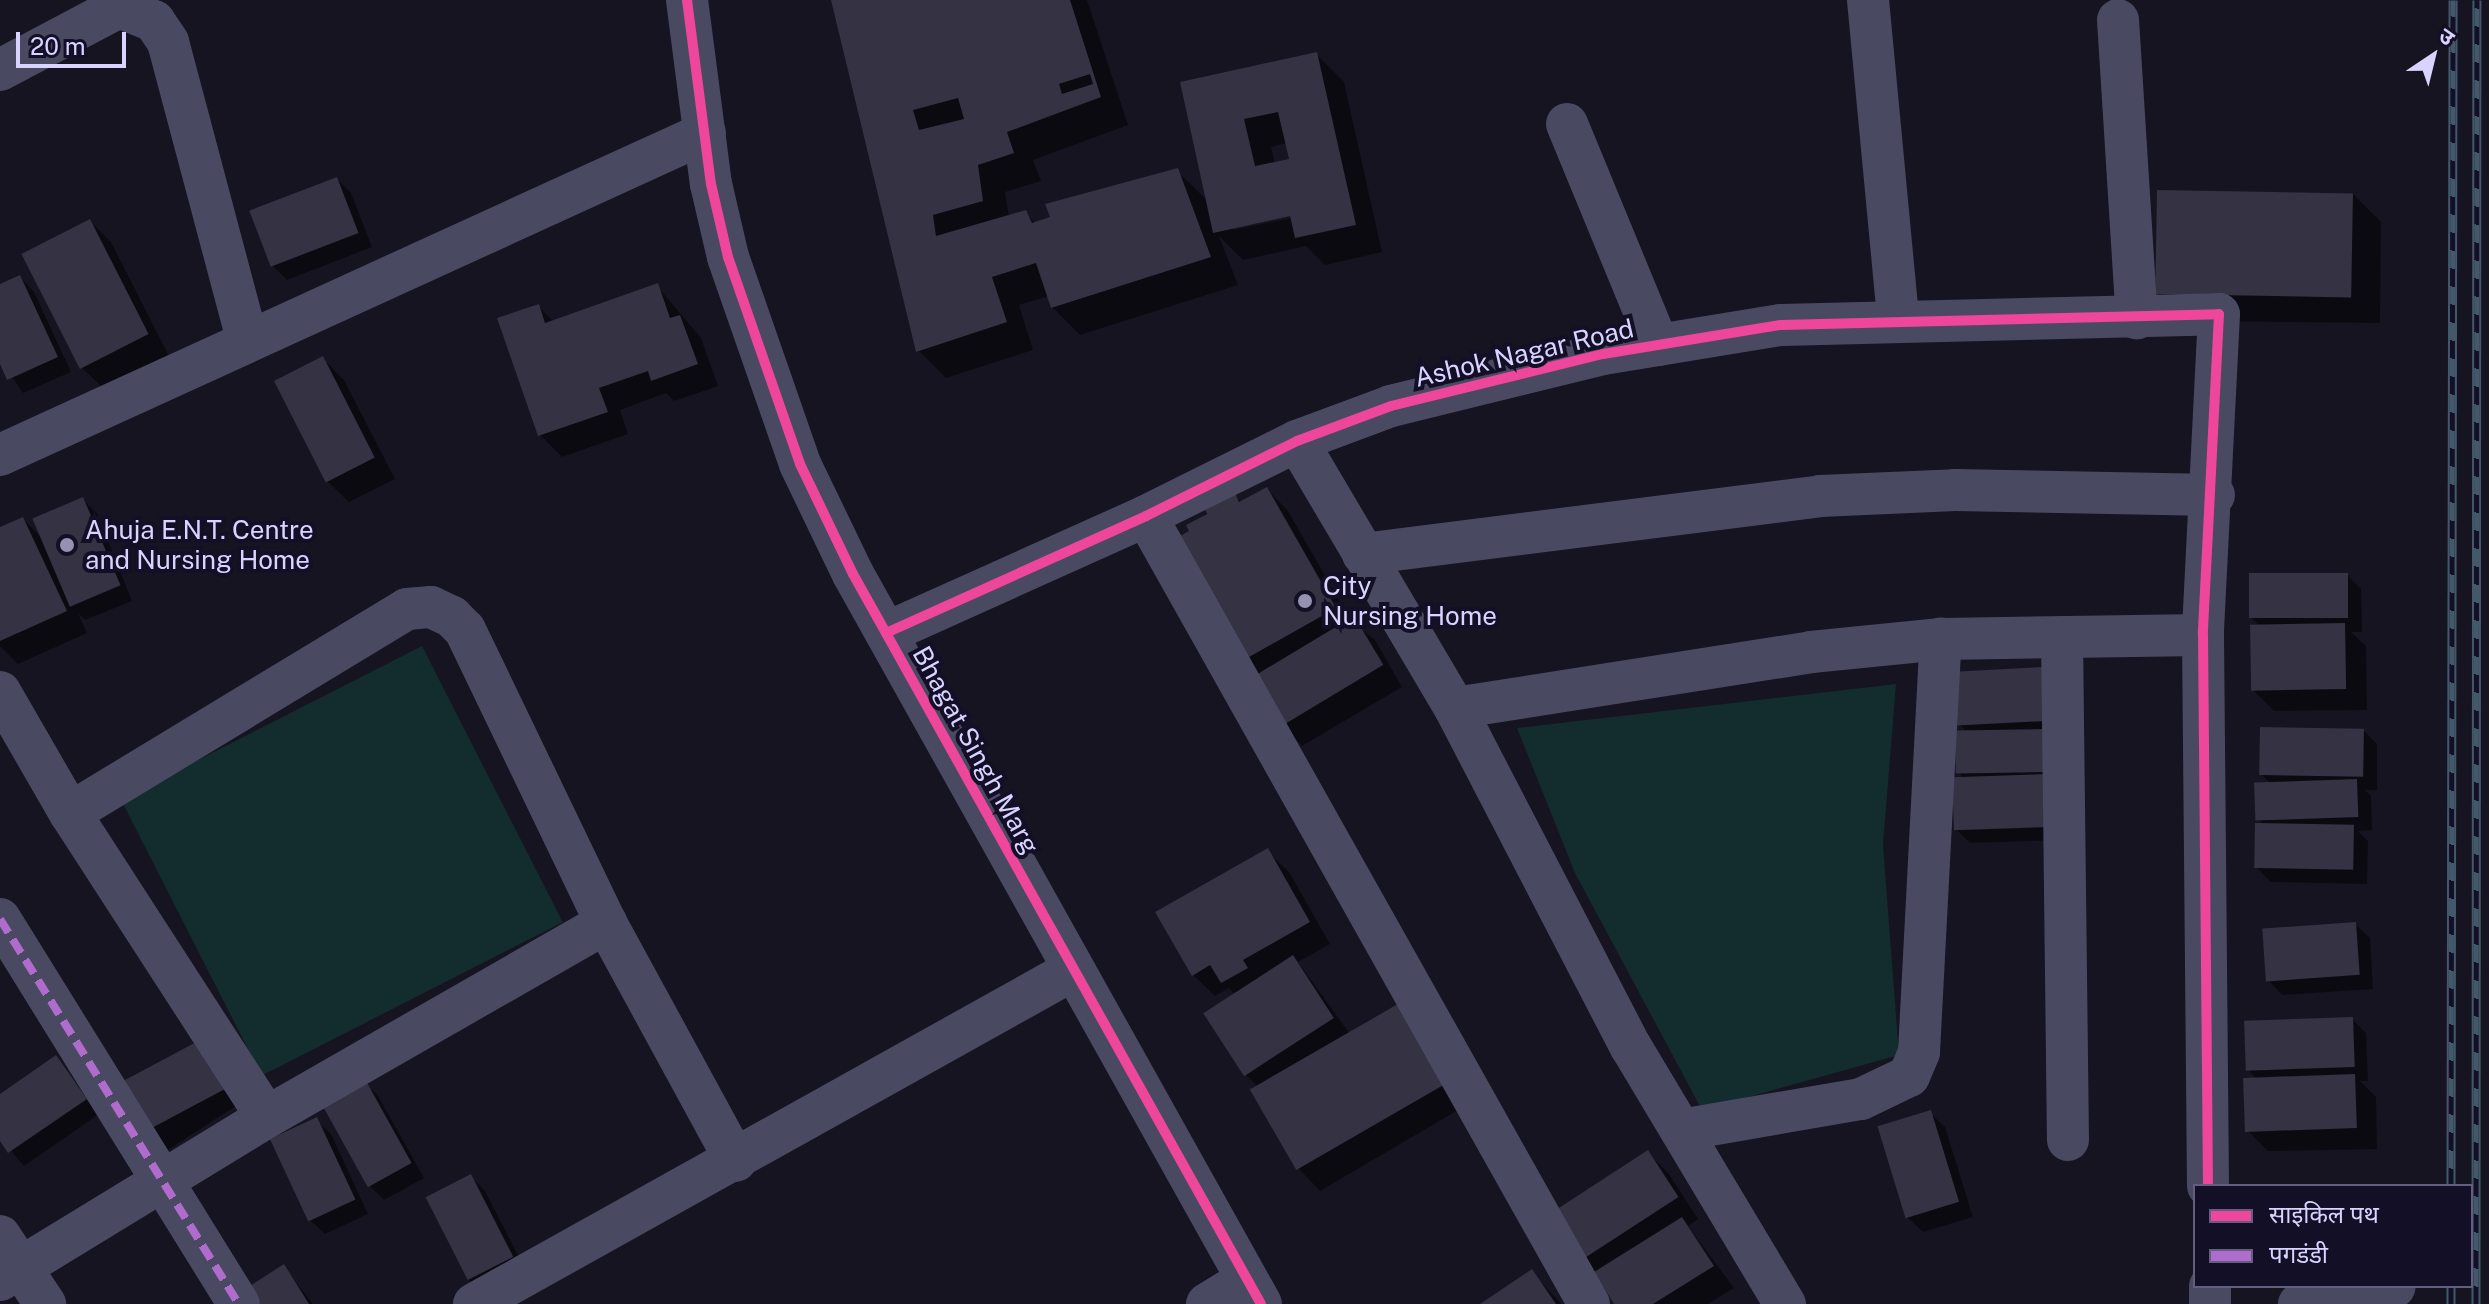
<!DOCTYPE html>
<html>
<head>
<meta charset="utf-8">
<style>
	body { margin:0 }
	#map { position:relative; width:2489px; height:1304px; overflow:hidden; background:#161421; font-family:"Public Sans","Noto Sans Devanagari",sans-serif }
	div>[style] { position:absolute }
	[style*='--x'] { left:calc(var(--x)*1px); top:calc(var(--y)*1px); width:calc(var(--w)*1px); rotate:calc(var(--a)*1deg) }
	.green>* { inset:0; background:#132c2d; transform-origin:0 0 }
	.shadow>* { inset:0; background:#0007; transform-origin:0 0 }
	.building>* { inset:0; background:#343243; transform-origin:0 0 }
	.street>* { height:42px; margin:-21px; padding:0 21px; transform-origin:21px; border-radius:21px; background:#4a4962 }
	.rail>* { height:9px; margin-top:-4.5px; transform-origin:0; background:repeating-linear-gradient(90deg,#130f26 0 18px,#43596b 0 36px); box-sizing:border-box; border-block:2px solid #43596b }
	.quiet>* { height:8px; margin-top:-4px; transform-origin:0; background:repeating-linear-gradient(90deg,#b06ccc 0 16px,transparent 0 24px) }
	.cycleway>* { height:10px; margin:-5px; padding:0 5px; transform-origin:5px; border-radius:5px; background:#ed469a }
	.dots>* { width:22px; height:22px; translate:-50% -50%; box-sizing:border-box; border:4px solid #130f26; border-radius:50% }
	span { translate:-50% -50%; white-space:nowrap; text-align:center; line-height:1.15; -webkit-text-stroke:8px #130f26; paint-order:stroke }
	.street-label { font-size:26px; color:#d9d4ff }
	.poi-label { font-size:26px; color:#d9d4ff }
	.left { translate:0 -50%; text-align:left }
	.legend { position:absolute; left:2193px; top:1184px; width:280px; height:104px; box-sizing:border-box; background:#130f26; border:2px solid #625e7d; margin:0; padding:10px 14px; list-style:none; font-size:24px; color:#d9d4ff }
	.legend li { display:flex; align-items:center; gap:16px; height:40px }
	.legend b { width:40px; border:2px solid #625e7d }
	.north { position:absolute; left:2393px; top:16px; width:80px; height:80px; -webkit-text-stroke:6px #130f26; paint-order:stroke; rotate:35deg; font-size:22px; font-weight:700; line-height:32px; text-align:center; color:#d9d4ff }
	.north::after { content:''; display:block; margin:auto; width:28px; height:36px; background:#d9d4ff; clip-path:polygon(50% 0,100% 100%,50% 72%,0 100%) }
	.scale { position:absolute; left:16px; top:32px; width:110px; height:36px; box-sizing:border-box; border:4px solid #d9d4ff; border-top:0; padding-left:10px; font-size:24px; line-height:28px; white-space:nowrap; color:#d9d4ff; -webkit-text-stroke:6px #130f26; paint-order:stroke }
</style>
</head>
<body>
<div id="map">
	<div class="green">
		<div style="left:422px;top:646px;width:310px;height:338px;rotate:63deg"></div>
		<div style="clip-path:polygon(1896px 684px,1883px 845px,1899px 1055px,1702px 1110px,1575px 873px,1517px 728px)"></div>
	</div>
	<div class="shadow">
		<div style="clip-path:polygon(evenodd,833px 0,1087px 0,1128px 125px,1033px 160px,1041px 181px,1005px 192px,1009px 217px,1025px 212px,1036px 224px,1177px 171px,1209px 202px,1182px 84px,1316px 54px,1344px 82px,1382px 252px,1325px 265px,1306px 246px,1243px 260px,1219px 236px,1238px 285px,1080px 335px,1052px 307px,1049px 296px,1019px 305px,1033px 350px,946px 378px,918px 350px,833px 0,1287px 143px,1291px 160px,1275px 164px,1271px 147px,1287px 143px,833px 0,1299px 212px,1300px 216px,1233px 230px,1233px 226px,1299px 212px)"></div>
		<div style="clip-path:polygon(337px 179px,351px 193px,372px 247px,287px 280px,273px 266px)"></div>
		<div style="clip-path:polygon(2353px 194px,2381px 222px,2380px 323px,2186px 321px,2158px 293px)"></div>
		<div style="clip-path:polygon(90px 221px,111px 242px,169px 356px,104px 389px,82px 368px)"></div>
		<div style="clip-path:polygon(20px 277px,34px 292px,71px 372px,23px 393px,0 359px,0 286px)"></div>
		<div style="clip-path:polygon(657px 286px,701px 338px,718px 386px,674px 401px,666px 393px,620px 410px,628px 434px,562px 457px,540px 435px,538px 306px,554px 322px)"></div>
		<div style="clip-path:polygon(322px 358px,344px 380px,395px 479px,349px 502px,327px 481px)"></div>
		<div style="clip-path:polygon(1267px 489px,1288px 511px,1351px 621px,1375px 640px,1402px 687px,1302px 746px,1281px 724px,1256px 683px,1188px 526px,1234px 495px,1242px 503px)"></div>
		<div style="clip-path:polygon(82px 499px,97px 513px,132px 601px,85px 620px,78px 613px,87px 633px,18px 664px,0 646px,0 529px,23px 519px,43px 539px)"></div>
		<div style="clip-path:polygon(2347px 575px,2361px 589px,2362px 632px,2351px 632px,2366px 646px,2367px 710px,2274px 711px,2253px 690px,2260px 626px,2251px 617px)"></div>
		<div style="clip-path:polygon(2042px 669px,2061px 840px,1970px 843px,1956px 829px,1965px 779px,1957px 771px,1967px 732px,1959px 724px)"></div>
		<div style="clip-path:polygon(2363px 730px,2377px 744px,2377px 790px,2365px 790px,2371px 796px,2372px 830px,2358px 831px,2368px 841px,2367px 884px,2271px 882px,2257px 868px,2264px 825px,2257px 818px,2270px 783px,2261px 774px)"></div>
		<div style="clip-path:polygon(1267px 851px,1289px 872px,1330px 944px,1298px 962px,1350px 1034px,1477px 1099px,1320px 1191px,1299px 1169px,1252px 1091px,1258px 1087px,1245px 1074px,1235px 995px,1229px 988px,1215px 996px,1193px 975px)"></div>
		<div style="clip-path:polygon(2355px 924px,2370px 938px,2373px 989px,2282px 995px,2268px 980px)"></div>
		<div style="clip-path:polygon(2352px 1019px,2366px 1033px,2368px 1081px,2360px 1081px,2376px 1097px,2377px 1149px,2268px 1151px,2247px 1130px,2256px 1078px,2248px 1070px)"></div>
		<div style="left:202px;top:1042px;width:72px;height:98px;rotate:57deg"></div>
		<div style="clip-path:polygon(56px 1058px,99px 1114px,24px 1166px,0 1138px,0 1096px)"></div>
		<div style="clip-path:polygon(364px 1081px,378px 1096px,424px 1178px,384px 1200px,370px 1186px)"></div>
		<div style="clip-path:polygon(1930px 1113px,1945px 1127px,1973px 1217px,1923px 1232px,1908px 1218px)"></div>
		<div style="clip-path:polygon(316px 1120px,331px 1134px,368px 1214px,325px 1234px,310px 1220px)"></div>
		<div style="clip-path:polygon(1647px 1152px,1669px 1174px,1698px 1219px,1688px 1226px,1734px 1288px,1708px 1304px,1616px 1304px,1602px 1281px,1577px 1262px)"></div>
		<div style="clip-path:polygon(471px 1177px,485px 1191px,526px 1271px,482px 1293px,468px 1279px)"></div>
		<div style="clip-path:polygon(284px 1267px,313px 1304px,253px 1304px)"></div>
		<div style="clip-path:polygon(1532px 1272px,1561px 1304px,1484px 1304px)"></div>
	</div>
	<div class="building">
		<div style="clip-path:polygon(evenodd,831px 0,1070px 0,1101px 97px,1007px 132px,1014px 153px,978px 165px,983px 201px,933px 215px,936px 236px,1026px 210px,1032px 223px,1050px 217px,1045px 204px,1178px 168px,1211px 257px,1051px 308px,1036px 263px,992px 277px,1007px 322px,916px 352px,831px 0,1090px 74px,1093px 84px,1062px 94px,1059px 84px,1090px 74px,831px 0,958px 98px,964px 119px,919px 130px,913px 110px,958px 98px)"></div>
		<div style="clip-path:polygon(evenodd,1317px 52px,1356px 225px,1295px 238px,1290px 216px,1213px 233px,1180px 82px,1317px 52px,1278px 112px,1289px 159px,1255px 166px,1244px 119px,1278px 112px)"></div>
		<div style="left:337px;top:177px;width:60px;height:94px;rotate:69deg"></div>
		<div style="left:2157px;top:190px;width:196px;height:104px;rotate:1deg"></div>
		<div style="left:90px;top:219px;width:129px;height:77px;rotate:63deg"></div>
		<div style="clip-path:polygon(20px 275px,58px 357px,7px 380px,0 364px,0 284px)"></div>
		<div style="clip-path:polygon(658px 283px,670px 318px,680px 315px,698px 364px,651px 381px,648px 371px,599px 388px,608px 412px,538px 436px,497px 318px,539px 304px,545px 323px)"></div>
		<div style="left:323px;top:356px;width:114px;height:55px;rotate:63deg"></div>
		<div style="clip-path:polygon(1267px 487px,1336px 608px,1235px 665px,1167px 543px,1189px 531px,1186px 525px,1207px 514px,1205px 509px,1235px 493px,1239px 502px)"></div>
		<div style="left:83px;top:497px;width:96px;height:55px;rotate:67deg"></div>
		<div style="clip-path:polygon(23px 517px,67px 611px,0 641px,0 527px)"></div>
		<div style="left:2249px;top:573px;width:99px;height:45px"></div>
		<div style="left:1354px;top:616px;width:57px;height:121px;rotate:59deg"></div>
		<div style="left:2345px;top:623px;width:66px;height:95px;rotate:89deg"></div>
		<div style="left:2043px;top:667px;width:54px;height:89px;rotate:87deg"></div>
		<div style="left:2260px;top:727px;width:104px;height:48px;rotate:1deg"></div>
		<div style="left:2045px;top:729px;width:43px;height:90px;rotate:89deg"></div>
		<div style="left:2046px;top:774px;width:53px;height:94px;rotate:88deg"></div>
		<div style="left:2357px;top:779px;width:38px;height:103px;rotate:88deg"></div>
		<div style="left:2255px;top:823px;width:99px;height:45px;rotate:1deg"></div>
		<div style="clip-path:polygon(1268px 848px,1310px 922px,1243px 960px,1248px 968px,1221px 983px,1210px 965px,1192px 976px,1155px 912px)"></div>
		<div style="left:2356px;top:922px;width:53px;height:94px;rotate:86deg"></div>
		<div style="left:1293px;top:955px;width:75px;height:107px;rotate:57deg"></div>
		<div style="left:1410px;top:997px;width:93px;height:185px;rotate:60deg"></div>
		<div style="left:2353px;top:1017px;width:50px;height:109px;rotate:88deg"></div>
		<div style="left:202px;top:1039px;width:55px;height:101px;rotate:62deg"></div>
		<div style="clip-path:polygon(56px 1055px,87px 1099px,8px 1153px,0 1141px,0 1094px)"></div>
		<div style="left:2355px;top:1074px;width:54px;height:112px;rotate:88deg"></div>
		<div style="left:365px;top:1079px;width:96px;height:50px;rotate:61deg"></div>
		<div style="left:1931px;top:1110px;width:96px;height:56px;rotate:73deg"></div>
		<div style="left:317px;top:1117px;width:91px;height:52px;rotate:65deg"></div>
		<div style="left:1648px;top:1150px;width:56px;height:122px;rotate:57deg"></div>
		<div style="left:471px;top:1174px;width:93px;height:51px;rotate:63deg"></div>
		<div style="clip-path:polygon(1682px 1217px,1714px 1266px,1653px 1304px,1614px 1304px,1594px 1272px)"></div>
		<div style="clip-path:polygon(284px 1264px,309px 1304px,250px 1304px,242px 1291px)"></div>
		<div style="clip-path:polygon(1532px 1269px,1556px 1304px,1480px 1304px)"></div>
	</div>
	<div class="street">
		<div style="--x:687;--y:0;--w:186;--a:82.6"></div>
		<div style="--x:711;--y:184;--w:75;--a:76.9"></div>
		<div style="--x:728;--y:257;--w:219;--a:70.8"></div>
		<div style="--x:800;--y:464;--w:122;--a:64.3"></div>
		<div style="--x:853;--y:574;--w:836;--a:60.8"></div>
		<div style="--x:1868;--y:0;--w:319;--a:84.6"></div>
		<div style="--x:2118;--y:20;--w:299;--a:86.4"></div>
		<div style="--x:0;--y:70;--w:135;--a:-27.9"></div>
		<div style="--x:119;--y:7;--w:38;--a:22"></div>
		<div style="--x:154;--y:21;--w:25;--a:56"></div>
		<div style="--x:168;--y:42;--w:310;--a:75.1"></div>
		<div style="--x:1567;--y:124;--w:239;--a:67.6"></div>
		<div style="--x:1297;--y:441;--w:310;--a:59.4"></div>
		<div style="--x:1455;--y:708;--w:382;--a:62.6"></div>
		<div style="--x:1631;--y:1047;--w:300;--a:59.1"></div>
		<div style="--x:0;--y:455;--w:775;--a:-24.55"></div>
		<div style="--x:1146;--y:516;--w:904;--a:60.66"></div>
		<div style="--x:1363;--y:554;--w:461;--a:-7.2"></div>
		<div style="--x:1820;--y:496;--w:135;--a:-2.5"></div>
		<div style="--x:1955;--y:490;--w:259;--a:1.1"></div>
		<div style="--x:886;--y:633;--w:285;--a:-24.2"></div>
		<div style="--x:1146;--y:516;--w:169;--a:-26.4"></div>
		<div style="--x:1297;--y:441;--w:100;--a:-20.4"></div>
		<div style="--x:1391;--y:406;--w:218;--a:-13.8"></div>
		<div style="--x:1603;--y:354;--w:180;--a:-9.3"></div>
		<div style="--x:1781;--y:325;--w:438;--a:-1.4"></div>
		<div style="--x:2219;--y:314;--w:321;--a:92.9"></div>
		<div style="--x:2203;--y:635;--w:551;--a:89.48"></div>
		<div style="--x:2062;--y:637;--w:503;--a:89.32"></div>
		<div style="--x:0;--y:692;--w:140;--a:60"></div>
		<div style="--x:70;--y:813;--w:362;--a:57.1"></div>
		<div style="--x:1455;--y:708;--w:360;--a:-8.9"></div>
		<div style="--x:1811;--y:652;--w:131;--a:-5.7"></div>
		<div style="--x:1941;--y:639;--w:262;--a:-0.9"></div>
		<div style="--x:70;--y:813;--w:394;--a:-31.2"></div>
		<div style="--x:407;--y:609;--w:24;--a:-5"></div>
		<div style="--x:431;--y:607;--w:23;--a:25"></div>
		<div style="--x:452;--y:617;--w:18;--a:45"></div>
		<div style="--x:465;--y:630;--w:325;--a:64.3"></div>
		<div style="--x:606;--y:923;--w:271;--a:61.4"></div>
		<div style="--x:0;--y:919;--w:453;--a:58.2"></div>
		<div style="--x:1681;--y:1130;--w:183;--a:-9.8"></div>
		<div style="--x:1861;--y:1099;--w:53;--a:-25.6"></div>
		<div style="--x:1909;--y:1076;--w:26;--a:-67"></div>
		<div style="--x:1919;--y:1052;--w:414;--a:-87"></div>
		<div style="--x:0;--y:1236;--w:82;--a:56.5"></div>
		<div style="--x:0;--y:1280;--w:313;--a:-31.4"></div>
		<div style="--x:267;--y:1117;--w:391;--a:-29.8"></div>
		<div style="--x:2210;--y:1286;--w:18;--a:90"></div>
		<div style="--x:474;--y:1304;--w:686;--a:-29.14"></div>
		<div style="--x:1207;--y:1304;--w:46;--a:-31.6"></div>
		<div style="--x:2299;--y:1304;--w:97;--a:-10.1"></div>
	</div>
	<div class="rail">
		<div style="--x:2451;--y:1186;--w:1186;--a:-89.9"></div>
		<div style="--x:2451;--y:1304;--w:18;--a:-90"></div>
		<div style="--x:2476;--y:1304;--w:1304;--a:-89.96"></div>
	</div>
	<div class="quiet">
		<div style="--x:0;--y:919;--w:453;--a:58.2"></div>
	</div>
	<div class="cycleway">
		<div style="--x:687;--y:0;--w:186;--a:82.6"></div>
		<div style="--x:711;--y:184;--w:75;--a:76.9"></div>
		<div style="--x:728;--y:257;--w:219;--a:70.8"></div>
		<div style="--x:800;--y:464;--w:122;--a:64.3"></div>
		<div style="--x:853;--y:574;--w:836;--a:60.8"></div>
		<div style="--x:886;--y:633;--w:285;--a:-24.2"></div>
		<div style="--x:1146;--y:516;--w:169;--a:-26.4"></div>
		<div style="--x:1297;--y:441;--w:100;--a:-20.4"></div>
		<div style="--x:1391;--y:406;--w:218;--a:-13.8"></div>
		<div style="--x:1603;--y:354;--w:180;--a:-9.3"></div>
		<div style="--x:1781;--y:325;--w:438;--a:-1.4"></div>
		<div style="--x:2219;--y:314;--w:321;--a:92.9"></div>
		<div style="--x:2203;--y:635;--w:551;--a:89.48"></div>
	</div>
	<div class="dots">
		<div style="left:67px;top:545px;background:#9591b1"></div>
		<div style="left:1305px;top:601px;background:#9591b1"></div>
	</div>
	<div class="street-label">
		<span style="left:1524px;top:353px;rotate:-13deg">Ashok Nagar Road</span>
		<span style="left:976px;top:750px;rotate:61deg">Bhagat Singh Marg</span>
	</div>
	<div class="poi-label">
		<span class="left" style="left:85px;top:545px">Ahuja E.N.T. Centre<br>and Nursing Home</span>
		<span class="left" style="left:1323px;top:601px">City<br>Nursing Home</span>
	</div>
	<ul class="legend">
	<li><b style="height:10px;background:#ed469a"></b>साइकिल पथ</li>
	<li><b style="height:10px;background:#b06ccc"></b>पगडंडी</li>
	</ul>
	<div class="north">उ</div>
	<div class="scale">20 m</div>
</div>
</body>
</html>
